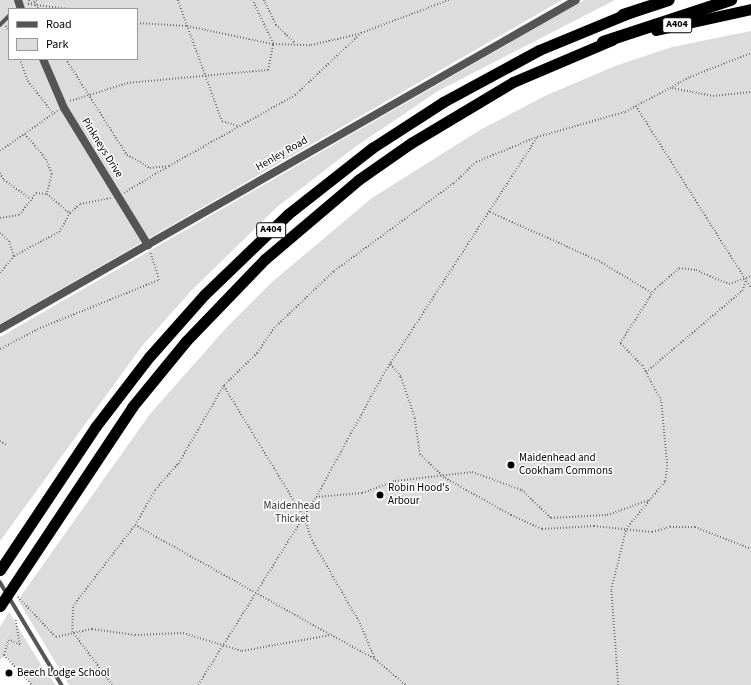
<!DOCTYPE html>
<html>
<head>
<meta charset="utf-8">
<style>
	body { margin:0 }
	#map { position:relative; width:751px; height:685px; overflow:hidden; background:#fff; font-family:"Source Sans 3",sans-serif }
	div>[style] { position:absolute }
	[style*='--x'] { left:calc(var(--x)*1px); top:calc(var(--y)*1px); width:calc(var(--w)*1px); rotate:calc(var(--a)*1deg) }
	.green>* { inset:0; background:#dcdcdc }
	.path>* { height:1.5px; margin-top:-0.75px; transform-origin:0; background:repeating-linear-gradient(90deg,#777 0 1px,transparent 0 3px) }
	.service>* { height:3.5px; margin:-1.75px; padding:0 1.75px; transform-origin:1.75px; border-radius:1.75px; background:#555 }
	.tertiary>* { height:8px; margin:-4px; padding:0 4px; transform-origin:4px; border-radius:4px; background:#555 }
	.trunk>* { height:11px; margin:-5.5px; padding:0 5.5px; transform-origin:5.5px; border-radius:5.5px; background:#000 }
	.motorway>* { height:12px; margin:-6px; padding:0 6px; transform-origin:6px; border-radius:6px; background:#000 }
	.dots>* { width:11px; height:11px; translate:-50% -50%; box-sizing:border-box; border:2px solid #fff; border-radius:50% }
	span { translate:-50% -50%; white-space:nowrap; text-align:center; line-height:1.15; -webkit-text-stroke:3px #fff; paint-order:stroke }
	.shield-label span { padding:1px 3px; background:#fff; border:1px solid; border-radius:3px; -webkit-text-stroke-width:0 }
	.shield-label { font-size:10px; color:#000; font-weight:700 }
	.street-label { font-size:11px; color:#000 }
	.poi-label { font-size:11px; color:#000 }
	.left { translate:0 -50%; text-align:left }
	.park-label { font-size:11px; color:#333 }
	.legend { position:absolute; left:8px; top:8px; width:130px; height:52px; box-sizing:border-box; background:#fff; border:1px solid #999; margin:0; padding:5px 7px; list-style:none; font-size:12px; color:#000 }
	.legend li { display:flex; align-items:center; gap:8px; height:20px }
	.legend b { width:20px; border:1px solid #999 }
</style>
</head>
<body>
<div id="map">
	<div class="green">
		<div style="clip-path:polygon(evenodd,0 0,562px 0,0 324px,0 0,9px 9px,137px 9px,137px 59px,9px 59px,9px 9px)"></div>
		<div style="clip-path:polygon(584px 0,615px 0,438px 91px,355px 147px,277px 207px,191px 291px,142px 346px,0 541px,0 337px)"></div>
		<div style="clip-path:polygon(751px 31px,751px 685px,69px 685px,18px 600px,150px 414px,226px 328px,272px 282px,372px 198px,480px 130px,547px 95px,615px 66px,672px 47px)"></div>
		<div style="clip-path:polygon(9px 612px,41px 665px,56px 685px,33px 685px,5px 655px,0 660px,0 627px)"></div>
	</div>
	<div class="path">
		<div style="--x:178;--y:0;--w:129;--a:70"></div>
		<div style="--x:222;--y:121;--w:17;--a:17"></div>
		<div style="--x:264;--y:0;--w:28;--a:64"></div>
		<div style="--x:276;--y:25;--w:26;--a:43"></div>
		<div style="--x:35;--y:2;--w:8;--a:67"></div>
		<div style="--x:28;--y:4;--w:41;--a:7"></div>
		<div style="--x:28;--y:4;--w:10;--a:-24"></div>
		<div style="--x:28;--y:4;--w:4;--a:-76"></div>
		<div style="--x:137;--y:23;--w:50;--a:3.4"></div>
		<div style="--x:187;--y:26;--w:88;--a:11.8"></div>
		<div style="--x:273;--y:44;--w:38;--a:2"></div>
		<div style="--x:311;--y:45;--w:49;--a:-12.9"></div>
		<div style="--x:6;--y:26;--w:7;--a:63"></div>
		<div style="--x:20;--y:59;--w:23;--a:70"></div>
		<div style="--x:28;--y:81;--w:41;--a:52"></div>
		<div style="--x:66;--y:59;--w:114;--a:57.6"></div>
		<div style="--x:127;--y:155;--w:26;--a:29"></div>
		<div style="--x:150;--y:168;--w:19;--a:-6"></div>
		<div style="--x:169;--y:166;--w:145;--a:-29.4"></div>
		<div style="--x:295;--y:95;--w:91;--a:-43.2"></div>
		<div style="--x:361;--y:33;--w:94;--a:-20.6"></div>
		<div style="--x:672;--y:88;--w:42;--a:11"></div>
		<div style="--x:713;--y:96;--w:38;--a:-6"></div>
		<div style="--x:70;--y:101;--w:60;--a:-17.5"></div>
		<div style="--x:127;--y:83;--w:142;--a:-5.3"></div>
		<div style="--x:268;--y:70;--w:26;--a:-79"></div>
		<div style="--x:273;--y:44;--w:49;--a:-115.5"></div>
		<div style="--x:636;--y:106;--w:215;--a:57.7"></div>
		<div style="--x:25;--y:134;--w:33;--a:50"></div>
		<div style="--x:46;--y:159;--w:16;--a:68"></div>
		<div style="--x:52;--y:174;--w:21;--a:104"></div>
		<div style="--x:0;--y:151;--w:70;--a:-35.1"></div>
		<div style="--x:0;--y:173;--w:8;--a:60"></div>
		<div style="--x:4;--y:180;--w:32;--a:35"></div>
		<div style="--x:124;--y:193;--w:50;--a:-31.2"></div>
		<div style="--x:490;--y:212;--w:120;--a:24.2"></div>
		<div style="--x:599;--y:261;--w:62;--a:31.1"></div>
		<div style="--x:0;--y:218;--w:19;--a:-9"></div>
		<div style="--x:19;--y:215;--w:28;--a:-52"></div>
		<div style="--x:36;--y:193;--w:11;--a:5"></div>
		<div style="--x:47;--y:194;--w:30;--a:40"></div>
		<div style="--x:0;--y:233;--w:12;--a:42"></div>
		<div style="--x:9;--y:241;--w:16;--a:72"></div>
		<div style="--x:0;--y:273;--w:22;--a:-51"></div>
		<div style="--x:14;--y:256;--w:51;--a:-28.1"></div>
		<div style="--x:59;--y:232;--w:22;--a:-60"></div>
		<div style="--x:70;--y:213;--w:13;--a:-42"></div>
		<div style="--x:80;--y:204;--w:32;--a:-11"></div>
		<div style="--x:0;--y:349;--w:45;--a:-27.7"></div>
		<div style="--x:40;--y:328;--w:128;--a:-22"></div>
		<div style="--x:159;--y:280;--w:29;--a:-108"></div>
		<div style="--x:391;--y:364;--w:16;--a:52"></div>
		<div style="--x:401;--y:377;--w:43;--a:71.1"></div>
		<div style="--x:415;--y:418;--w:36;--a:82"></div>
		<div style="--x:420;--y:454;--w:35;--a:44"></div>
		<div style="--x:445;--y:478;--w:76;--a:29.3"></div>
		<div style="--x:511;--y:515;--w:34;--a:24"></div>
		<div style="--x:542;--y:529;--w:52;--a:-3.3"></div>
		<div style="--x:594;--y:526;--w:58;--a:5.9"></div>
		<div style="--x:652;--y:532;--w:19;--a:-16"></div>
		<div style="--x:670;--y:527;--w:25;--a:0"></div>
		<div style="--x:695;--y:527;--w:60;--a:21.4"></div>
		<div style="--x:646;--y:372;--w:126;--a:-40.2"></div>
		<div style="--x:742;--y:291;--w:12;--a:-70"></div>
		<div style="--x:224;--y:386;--w:153;--a:58.6"></div>
		<div style="--x:304;--y:517;--w:24;--a:71"></div>
		<div style="--x:312;--y:540;--w:96;--a:60"></div>
		<div style="--x:360;--y:623;--w:39;--a:67"></div>
		<div style="--x:0;--y:441;--w:7;--a:34"></div>
		<div style="--x:316;--y:497;--w:46;--a:-5"></div>
		<div style="--x:362;--y:493;--w:35;--a:-20"></div>
		<div style="--x:395;--y:481;--w:78;--a:-6.7"></div>
		<div style="--x:472;--y:472;--w:53;--a:19.8"></div>
		<div style="--x:522;--y:490;--w:40;--a:44"></div>
		<div style="--x:551;--y:518;--w:56;--a:-3.1"></div>
		<div style="--x:607;--y:515;--w:45;--a:-19.7"></div>
		<div style="--x:135;--y:525;--w:225;--a:29.3"></div>
		<div style="--x:18;--y:597;--w:55;--a:46.5"></div>
		<div style="--x:56;--y:637;--w:37;--a:-13"></div>
		<div style="--x:92;--y:629;--w:43;--a:7.9"></div>
		<div style="--x:135;--y:635;--w:48;--a:-2.4"></div>
		<div style="--x:183;--y:633;--w:62;--a:17"></div>
		<div style="--x:242;--y:651;--w:90;--a:-10.2"></div>
		<div style="--x:331;--y:635;--w:50;--a:28.6"></div>
		<div style="--x:375;--y:659;--w:40;--a:40"></div>
		<div style="--x:16;--y:620;--w:25;--a:81"></div>
		<div style="--x:20;--y:645;--w:12;--a:-156"></div>
		<div style="--x:9;--y:640;--w:16;--a:108"></div>
		<div style="--x:4;--y:655;--w:41;--a:47"></div>
		<div style="--x:112;--y:685;--w:66;--a:-127"></div>
		<div style="--x:72;--y:632;--w:26;--a:-88"></div>
		<div style="--x:73;--y:606;--w:102;--a:-52.6"></div>
		<div style="--x:135;--y:525;--w:40;--a:-60.3"></div>
		<div style="--x:155;--y:490;--w:35;--a:-49"></div>
		<div style="--x:178;--y:464;--w:91;--a:-59.8"></div>
		<div style="--x:224;--y:385;--w:46;--a:-44.1"></div>
		<div style="--x:257;--y:353;--w:30;--a:-56"></div>
		<div style="--x:274;--y:328;--w:83;--a:-43.5"></div>
		<div style="--x:334;--y:271;--w:149;--a:-36.3"></div>
		<div style="--x:454;--y:183;--w:30;--a:-44"></div>
		<div style="--x:476;--y:162;--w:66;--a:-22.3"></div>
		<div style="--x:537;--y:137;--w:91;--a:-15.9"></div>
		<div style="--x:625;--y:112;--w:74;--a:-28.3"></div>
		<div style="--x:690;--y:77;--w:66;--a:-21.5"></div>
		<div style="--x:198;--y:685;--w:222;--a:-57.9"></div>
		<div style="--x:316;--y:497;--w:141;--a:-61.3"></div>
		<div style="--x:384;--y:373;--w:281;--a:-57"></div>
		<div style="--x:618;--y:685;--w:95;--a:-94.2"></div>
		<div style="--x:611;--y:590;--w:63;--a:-76.2"></div>
		<div style="--x:626;--y:529;--w:62;--a:-50.9"></div>
		<div style="--x:665;--y:481;--w:15;--a:-82"></div>
		<div style="--x:667;--y:466;--w:65;--a:-95.3"></div>
		<div style="--x:661;--y:401;--w:40;--a:-118"></div>
		<div style="--x:642;--y:366;--w:32;--a:-134"></div>
		<div style="--x:620;--y:343;--w:64;--a:-57.1"></div>
		<div style="--x:655;--y:289;--w:32;--a:-41"></div>
		<div style="--x:679;--y:268;--w:17;--a:7"></div>
		<div style="--x:696;--y:270;--w:36;--a:23"></div>
		<div style="--x:729;--y:284;--w:23;--a:-20"></div>
	</div>
	<div class="service">
		<div style="--x:0;--y:25;--w:13;--a:-45"></div>
		<div style="--x:0;--y:582;--w:120;--a:59"></div>
	</div>
	<div class="tertiary">
		<div style="--x:18;--y:0;--w:9;--a:72"></div>
		<div style="--x:43;--y:59;--w:53;--a:66.8"></div>
		<div style="--x:64;--y:108;--w:161;--a:58.5"></div>
		<div style="--x:0;--y:329;--w:663;--a:-29.73"></div>
	</div>
	<div class="trunk">
		<div style="--x:656;--y:30;--w:97;--a:-12.5"></div>
		<div style="--x:0;--y:570;--w:173;--a:-56.3"></div>
		<div style="--x:96;--y:426;--w:87;--a:-52.5"></div>
		<div style="--x:149;--y:357;--w:84;--a:-48.4"></div>
		<div style="--x:205;--y:294;--w:115;--a:-43.9"></div>
		<div style="--x:288;--y:214;--w:107;--a:-38.2"></div>
		<div style="--x:372;--y:148;--w:85;--a:-32.9"></div>
		<div style="--x:443;--y:102;--w:109;--a:-28.4"></div>
		<div style="--x:539;--y:50;--w:100;--a:-22.4"></div>
		<div style="--x:0;--y:606;--w:239;--a:-56.4"></div>
		<div style="--x:132;--y:407;--w:85;--a:-50.7"></div>
		<div style="--x:186;--y:341;--w:114;--a:-46.1"></div>
		<div style="--x:265;--y:259;--w:122;--a:-40.3"></div>
		<div style="--x:358;--y:180;--w:65;--a:-34.9"></div>
		<div style="--x:411;--y:143;--w:119;--a:-30.9"></div>
		<div style="--x:513;--y:82;--w:108;--a:-23"></div>
	</div>
	<div class="motorway">
		<div style="--x:623;--y:15;--w:48;--a:-18.1"></div>
		<div style="--x:603;--y:42;--w:135;--a:-18.2"></div>
	</div>
	<div class="dots">
		<div style="left:511px;top:465px;background:#000"></div>
		<div style="left:380px;top:495px;background:#000"></div>
		<div style="left:9px;top:673px;background:#000"></div>
	</div>
	<div class="shield-label">
		<span style="left:677px;top:25px">A404</span>
		<span style="left:271px;top:230px">A404</span>
	</div>
	<div class="street-label">
		<span style="left:102px;top:148px;rotate:58deg">Pinkneys Drive</span>
		<span style="left:282px;top:154px;rotate:-30deg">Henley Road</span>
	</div>
	<div class="poi-label">
		<span class="left" style="left:519px;top:465px">Maidenhead and<br>Cookham Commons</span>
		<span class="left" style="left:388px;top:495px">Robin Hood's<br>Arbour</span>
		<span class="left" style="left:17px;top:673px">Beech Lodge School</span>
	</div>
	<div class="park-label">
		<span style="left:292px;top:513px">Maidenhead<br>Thicket</span>
	</div>
	<ul class="legend">
	<li><b style="height:5px;background:#555"></b>Road</li>
	<li><b style="height:11px;background:#dcdcdc"></b>Park</li>
	</ul>
</div>
</body>
</html>
